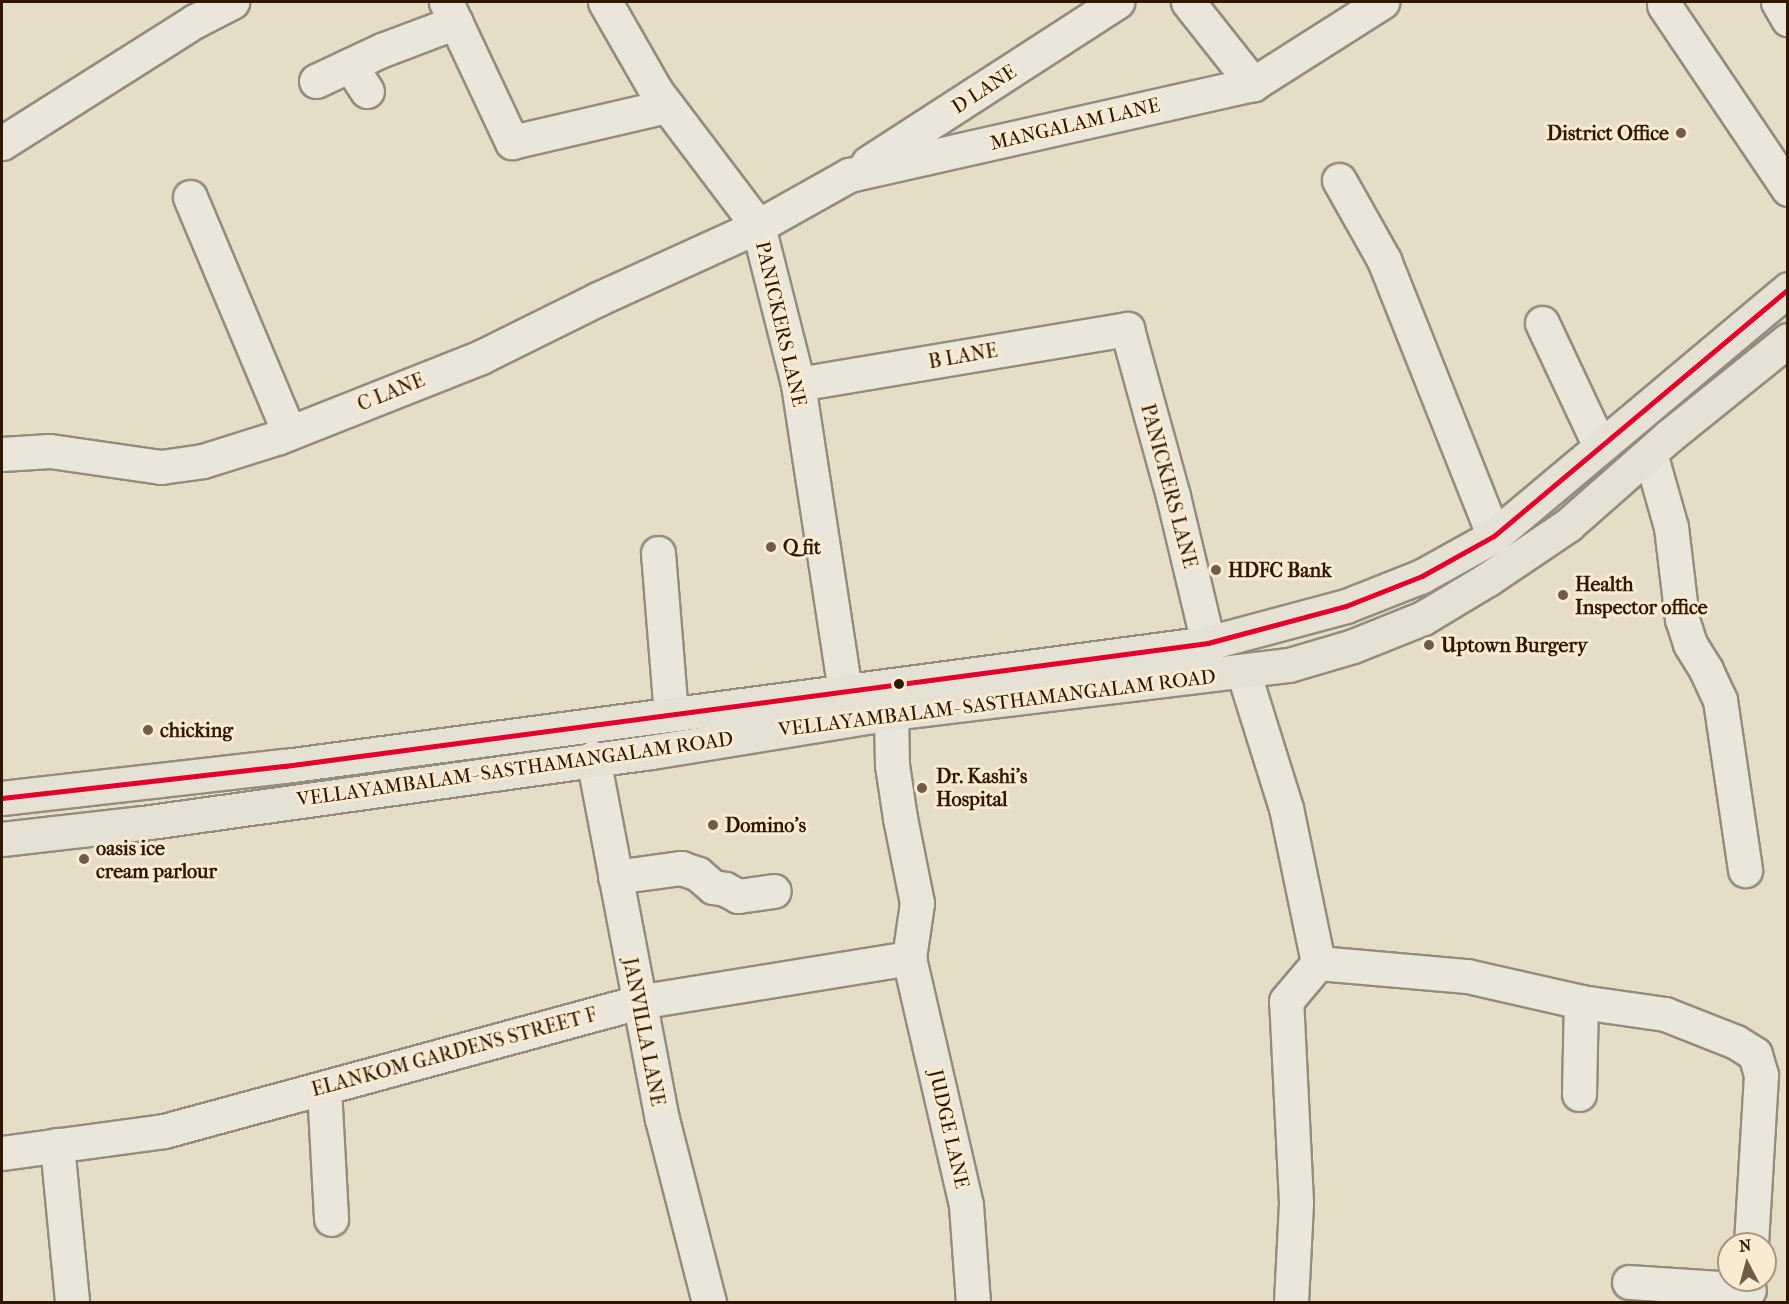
<!DOCTYPE html>
<html>
<head>
<meta charset="utf-8">
<style>
	body { margin:0 }
	#map { position:relative; width:1789px; height:1304px; overflow:hidden; background:#e6ddc7; font-family:"IM FELL French Canon",serif }
	div>[style] { position:absolute }
	[style*='--x'] { left:calc(var(--x)*1px); top:calc(var(--y)*1px); width:calc(var(--w)*1px); rotate:calc(var(--a)*1deg) }
	.roads { filter:drop-shadow(2px 0 #948c7d) drop-shadow(-2px 0 #948c7d) drop-shadow(0 2px #948c7d) drop-shadow(0 -2px #948c7d) }
	.minor>* { height:33px; margin:-16.5px; padding:0 16.5px; transform-origin:16.5px; border-radius:16.5px; background:#eae6db }
	.major>* { height:33px; margin:-16.5px; padding:0 16.5px; transform-origin:16.5px; border-radius:16.5px; background:#e6e1d5 }
	.bus-1>* { height:4.5px; margin:-2.25px; padding:0 2.25px; transform-origin:2.25px; border-radius:2.25px; background:#e4002b }
	.dots>* { width:16px; height:16px; translate:-50% -50%; box-sizing:border-box; border:3px solid #f7ecd2; border-radius:50% }
	span { translate:-50% -50%; white-space:nowrap; text-align:center; line-height:1.15; -webkit-text-stroke:6px #f7ecd2; paint-order:stroke }
	.street-label { font-size:20px; color:#311701 }
	.poi-label { font-size:20px; color:#311701; font-weight:700 }
	.right { translate:-100% -50%; text-align:right }
	.left { translate:0 -50%; text-align:left }
	.frame { position:absolute; inset:0; border:3px solid #311701; pointer-events:none }
	.north { position:absolute; left:1717px; top:1232px; width:60px; height:60px; box-sizing:border-box; background:#f7ecd2; border:2px solid #a8977e; border-radius:50%; rotate:354deg; font-size:16px; font-weight:700; line-height:24px; text-align:center; color:#311701 }
	.north::after { content:''; display:block; margin:auto; width:21px; height:27px; background:#705c46; clip-path:polygon(50% 0,100% 100%,50% 72%,0 100%) }
</style>
</head>
<body>
<div id="map">
	<div class="roads">
		<div class="minor">
			<div style="--x:446;--y:2;--w:155;--a:64.8"></div>
			<div style="--x:512;--y:142;--w:159;--a:-13.1"></div>
			<div style="--x:605;--y:2;--w:103;--a:60.2"></div>
			<div style="--x:656;--y:91;--w:169;--a:52.9"></div>
			<div style="--x:758;--y:226;--w:163;--a:75.8"></div>
			<div style="--x:798;--y:384;--w:312;--a:81.3"></div>
			<div style="--x:1188;--y:2;--w:105;--a:51.6"></div>
			<div style="--x:1778;--y:2;--w:20;--a:60"></div>
			<div style="--x:1664;--y:5;--w:222;--a:56"></div>
			<div style="--x:350;--y:65;--w:31;--a:57"></div>
			<div style="--x:316;--y:81;--w:73;--a:-25.2"></div>
			<div style="--x:382;--y:50;--w:79;--a:-20.7"></div>
			<div style="--x:2;--y:143;--w:228;--a:-32.3"></div>
			<div style="--x:195;--y:21;--w:42;--a:-27.2"></div>
			<div style="--x:868;--y:163;--w:297;--a:-32.9"></div>
			<div style="--x:1339;--y:180;--w:92;--a:60.6"></div>
			<div style="--x:1384;--y:260;--w:297;--a:68.3"></div>
			<div style="--x:190;--y:197;--w:256;--a:67.2"></div>
			<div style="--x:1542;--y:323;--w:136;--a:64.8"></div>
			<div style="--x:798;--y:384;--w:334;--a:-9.5"></div>
			<div style="--x:1127;--y:329;--w:173;--a:74.6"></div>
			<div style="--x:1173;--y:496;--w:151;--a:76.6"></div>
			<div style="--x:1650;--y:453;--w:77;--a:74.2"></div>
			<div style="--x:1671;--y:527;--w:93;--a:83.2"></div>
			<div style="--x:1682;--y:619;--w:26;--a:72"></div>
			<div style="--x:1690;--y:644;--w:31;--a:58"></div>
			<div style="--x:1706;--y:670;--w:33;--a:65"></div>
			<div style="--x:1720;--y:700;--w:172;--a:81.6"></div>
			<div style="--x:2;--y:454;--w:48;--a:-3.6"></div>
			<div style="--x:50;--y:451;--w:112;--a:8.2"></div>
			<div style="--x:161;--y:467;--w:42;--a:-8.1"></div>
			<div style="--x:203;--y:461;--w:80;--a:-17.5"></div>
			<div style="--x:279;--y:437;--w:217;--a:-21.6"></div>
			<div style="--x:481;--y:357;--w:131;--a:-26.4"></div>
			<div style="--x:598;--y:299;--w:176;--a:-24.5"></div>
			<div style="--x:758;--y:226;--w:104;--a:-29.3"></div>
			<div style="--x:849;--y:175;--w:414;--a:-12.7"></div>
			<div style="--x:1253;--y:84;--w:153;--a:-32.4"></div>
			<div style="--x:658;--y:553;--w:162;--a:85.4"></div>
			<div style="--x:1243;--y:671;--w:144;--a:72.6"></div>
			<div style="--x:1286;--y:808;--w:158;--a:78.3"></div>
			<div style="--x:891;--y:713;--w:52;--a:88.9"></div>
			<div style="--x:892;--y:765;--w:54;--a:81.4"></div>
			<div style="--x:900;--y:818;--w:87;--a:78.7"></div>
			<div style="--x:917;--y:903;--w:56;--a:98.3"></div>
			<div style="--x:909;--y:958;--w:253;--a:77"></div>
			<div style="--x:966;--y:1205;--w:97;--a:85.9"></div>
			<div style="--x:593;--y:758;--w:368;--a:79.2"></div>
			<div style="--x:662;--y:1119;--w:189;--a:75.6"></div>
			<div style="--x:615;--y:877;--w:67;--a:-7.8"></div>
			<div style="--x:681;--y:868;--w:18;--a:19"></div>
			<div style="--x:698;--y:874;--w:20;--a:41"></div>
			<div style="--x:713;--y:887;--w:12;--a:9"></div>
			<div style="--x:725;--y:889;--w:15;--a:28"></div>
			<div style="--x:738;--y:896;--w:36;--a:-8"></div>
			<div style="--x:324;--y:1088;--w:131;--a:86.9"></div>
			<div style="--x:1579;--y:1094;--w:92;--a:-88.8"></div>
			<div style="--x:57;--y:1145;--w:158;--a:84.5"></div>
			<div style="--x:2;--y:1153;--w:163;--a:-7.7"></div>
			<div style="--x:164;--y:1131;--w:491;--a:-15.2"></div>
			<div style="--x:638;--y:1002;--w:275;--a:-9.2"></div>
			<div style="--x:1629;--y:1282;--w:120;--a:3.8"></div>
			<div style="--x:1291;--y:1302;--w:100;--a:-87.1"></div>
			<div style="--x:1296;--y:1202;--w:201;--a:-92.8"></div>
			<div style="--x:1286;--y:1001;--w:50;--a:-49.9"></div>
			<div style="--x:1318;--y:963;--w:150;--a:5"></div>
			<div style="--x:1467;--y:976;--w:117;--a:12.8"></div>
			<div style="--x:1581;--y:1002;--w:85;--a:8.1"></div>
			<div style="--x:1665;--y:1014;--w:76;--a:21.5"></div>
			<div style="--x:1736;--y:1042;--w:22;--a:32"></div>
			<div style="--x:1755;--y:1054;--w:22;--a:74"></div>
			<div style="--x:1761;--y:1075;--w:169;--a:93.4"></div>
		</div>
		<div class="major">
			<div style="--x:2;--y:798;--w:285;--a:-6.5"></div>
			<div style="--x:285;--y:766;--w:931;--a:-7.59"></div>
			<div style="--x:1208;--y:643;--w:143;--a:-15"></div>
			<div style="--x:1346;--y:606;--w:82;--a:-21.5"></div>
			<div style="--x:1422;--y:576;--w:82;--a:-29.1"></div>
			<div style="--x:1494;--y:536;--w:384;--a:-40"></div>
			<div style="--x:2;--y:839;--w:142;--a:-6.5"></div>
			<div style="--x:143;--y:823;--w:513;--a:-7.96"></div>
			<div style="--x:651;--y:752;--w:243;--a:-9.2"></div>
			<div style="--x:891;--y:713;--w:401;--a:-6.9"></div>
			<div style="--x:1289;--y:665;--w:67;--a:-16.5"></div>
			<div style="--x:1353;--y:646;--w:75;--a:-21.8"></div>
			<div style="--x:1423;--y:618;--w:76;--a:-31"></div>
			<div style="--x:1488;--y:579;--w:97;--a:-34"></div>
			<div style="--x:1568;--y:525;--w:135;--a:-41.4"></div>
			<div style="--x:1669;--y:436;--w:153;--a:-38.9"></div>
		</div>
	</div>
	<div class="bus-1">
		<div style="--x:2;--y:798;--w:285;--a:-6.5"></div>
		<div style="--x:285;--y:766;--w:931;--a:-7.59"></div>
		<div style="--x:1208;--y:643;--w:143;--a:-15"></div>
		<div style="--x:1346;--y:606;--w:82;--a:-21.5"></div>
		<div style="--x:1422;--y:576;--w:82;--a:-29.1"></div>
		<div style="--x:1494;--y:536;--w:384;--a:-40"></div>
	</div>
	<div class="dots">
		<div style="left:1681px;top:133px;background:#705c46"></div>
		<div style="left:771px;top:547px;background:#705c46"></div>
		<div style="left:1216px;top:570px;background:#705c46"></div>
		<div style="left:1563px;top:595px;background:#705c46"></div>
		<div style="left:1429px;top:645px;background:#705c46"></div>
		<div style="left:899px;top:684px;background:#311701"></div>
		<div style="left:148px;top:730px;background:#705c46"></div>
		<div style="left:922px;top:788px;background:#705c46"></div>
		<div style="left:713px;top:825px;background:#705c46"></div>
		<div style="left:84px;top:859px;background:#705c46"></div>
	</div>
	<div class="street-label">
		<span style="left:984px;top:89px;rotate:-33deg">D LANE</span>
		<span style="left:1075px;top:124px;rotate:-13deg">MANGALAM LANE</span>
		<span style="left:781px;top:324px;rotate:77deg">PANICKERS LANE</span>
		<span style="left:963px;top:356px;rotate:-10deg">B LANE</span>
		<span style="left:391px;top:392px;rotate:-22deg">C LANE</span>
		<span style="left:1169px;top:486px;rotate:75deg">PANICKERS LANE</span>
		<span style="left:997px;top:703px;rotate:-7deg">VELLAYAMBALAM- SASTHAMANGALAM ROAD</span>
		<span style="left:515px;top:769px;rotate:-8deg">VELLAYAMBALAM- SASTHAMANGALAM ROAD</span>
		<span style="left:644px;top:1032px;rotate:79deg">JANVILLA LANE</span>
		<span style="left:454px;top:1052px;rotate:-15deg">ELANKOM GARDENS STREET F</span>
		<span style="left:949px;top:1129px;rotate:77deg">JUDGE LANE</span>
	</div>
	<div class="poi-label">
		<span class="right" style="left:1669px;top:133px">District Office</span>
		<span class="left" style="left:783px;top:547px">Q fit</span>
		<span class="left" style="left:1228px;top:570px">HDFC Bank</span>
		<span class="left" style="left:1575px;top:596px">Health<br>Inspector office</span>
		<span class="left" style="left:1441px;top:645px">Uptown Burgery</span>
		<span class="left" style="left:160px;top:730px">chicking</span>
		<span class="left" style="left:936px;top:788px">Dr. Kashi's<br>Hospital</span>
		<span class="left" style="left:725px;top:825px">Domino's</span>
		<span class="left" style="left:96px;top:860px">oasis ice<br>cream parlour</span>
	</div>
	<div class="frame"></div>
	<div class="north">N</div>
</div>
</body>
</html>
